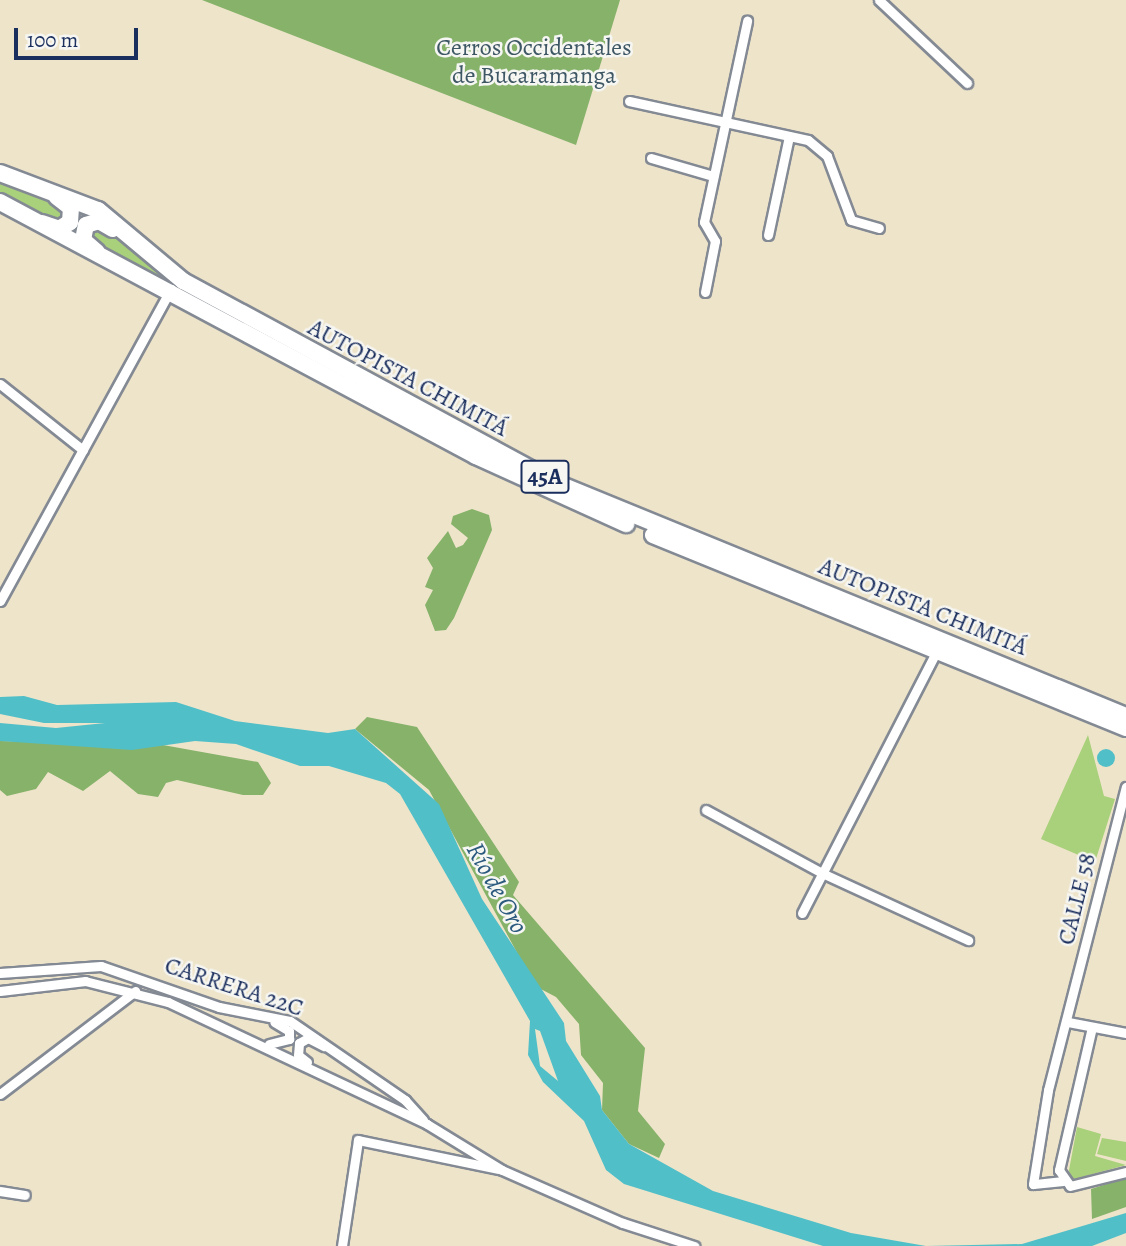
<!DOCTYPE html>
<html>
<head>
<meta charset="utf-8">
<style>
	body { margin:0 }
	#map { position:relative; width:1126px; height:1246px; overflow:hidden; background:#eee4ca; font-family:Alegreya,serif }
	div>[style] { position:absolute }
	[style*='--x'] { left:calc(var(--x)*1px); top:calc(var(--y)*1px); width:calc(var(--w)*1px); rotate:calc(var(--a)*1deg) }
	.green>* { inset:0; background:#a9d07a }
	.forest>* { inset:0; background:#86b26a }
	.water>* { inset:0; background:#51bfc8 }
	.round { border-radius:50% }
	.roads { filter:drop-shadow(2px 0 #848a94) drop-shadow(-2px 0 #848a94) drop-shadow(0 2px #848a94) drop-shadow(0 -2px #848a94) }
	.minor>* { height:9px; margin:-4.5px; padding:0 4.5px; transform-origin:4.5px; border-radius:4.5px; background:#fff }
	.trunk>* { height:16px; margin:-8px; padding:0 8px; transform-origin:8px; border-radius:8px; background:#fff }
	span { translate:-50% -50%; white-space:nowrap; text-align:center; line-height:1.15; -webkit-text-stroke:5px #f6f6f2; paint-order:stroke }
	.shield-label span { padding:2px 5px; background:#f6f6f2; border:2px solid; border-radius:5px; -webkit-text-stroke-width:0 }
	.shield-label { font-size:23px; color:#1b2f5e; font-weight:700 }
	.park-label { font-size:24px; color:#3e5765 }
	.street-label { font-size:24px; color:#1b2f5e }
	.water-label { font-size:26px; color:#2b5a7e; font-style:italic }
	.scale { position:absolute; left:14px; top:28px; width:124px; height:32px; box-sizing:border-box; border:4px solid #1b2f5e; border-top:0; padding-left:9px; font-size:21px; line-height:24px; white-space:nowrap; color:#1b2f5e; -webkit-text-stroke:5px #f6f6f2; paint-order:stroke }
</style>
</head>
<body>
<div id="map">
	<div class="green">
		<div style="clip-path:polygon(0 180px,59px 204px,66px 216px,55px 223px,0 196px)"></div>
		<div style="clip-path:polygon(93px 228px,107px 229px,154px 262px,171px 282px,92px 245px)"></div>
		<div style="clip-path:polygon(1088px 735px,1104px 796px,1115px 799px,1095px 862px,1041px 839px)"></div>
		<div style="clip-path:polygon(1077px 1127px,1101px 1134px,1095px 1156px,1126px 1165px,1067px 1181px)"></div>
		<div style="clip-path:polygon(1102px 1138px,1126px 1142px,1126px 1161px,1097px 1154px)"></div>
	</div>
	<div class="forest">
		<div style="clip-path:polygon(202px 0,620px 0,576px 145px)"></div>
		<div style="clip-path:polygon(472px 509px,489px 515px,492px 530px,454px 618px,446px 630px,435px 631px,425px 605px,433px 590px,425px 587px,433px 568px,427px 558px,448px 531px,456px 548px,463px 545px,468px 538px,451px 524px,453px 516px)"></div>
		<div style="clip-path:polygon(367px 717px,417px 727px,519px 882px,513px 895px,645px 1048px,638px 1111px,665px 1144px,659px 1158px,629px 1144px,602px 1110px,603px 1083px,581px 1055px,579px 1024px,556px 997px,535px 986px,429px 790px,355px 729px)"></div>
		<div style="clip-path:polygon(0 741px,163px 745px,258px 762px,271px 783px,263px 795px,243px 795px,177px 780px,166px 783px,158px 797px,138px 794px,110px 771px,83px 791px,48px 772px,36px 789px,7px 796px,0 790px)"></div>
		<div style="clip-path:polygon(1126px 1178px,1126px 1207px,1092px 1219px,1091px 1189px)"></div>
	</div>
	<div class="water">
		<div style="clip-path:polygon(evenodd,24px 696px,57px 705px,176px 702px,235px 721px,328px 733px,355px 729px,439px 804px,482px 899px,564px 1023px,566px 1041px,600px 1096px,602px 1110px,629px 1144px,713px 1191px,851px 1233px,926px 1246px,1022px 1244px,1126px 1213px,1126px 1233px,1092px 1246px,823px 1246px,624px 1184px,606px 1170px,584px 1121px,543px 1082px,528px 1055px,530px 1021px,400px 794px,386px 783px,329px 766px,300px 766px,236px 744px,195px 741px,132px 750px,0 741px,0 723px,56px 728px,105px 723px,44px 723px,0 714px,0 697px,24px 696px,535px 1029px,540px 1031px,558px 1081px,540px 1066px,535px 1029px)"></div>
		<div class="round" style="left:1097px;top:749px;width:18px;height:18px"></div>
	</div>
	<div class="roads">
		<div class="minor">
			<div style="--x:879;--y:0;--w:121;--a:43.3"></div>
			<div style="--x:629;--y:101;--w:183;--a:12.3"></div>
			<div style="--x:808;--y:140;--w:25;--a:40"></div>
			<div style="--x:827;--y:156;--w:68;--a:69.4"></div>
			<div style="--x:851;--y:220;--w:29;--a:16"></div>
			<div style="--x:651;--y:158;--w:65;--a:16.2"></div>
			<div style="--x:768;--y:235;--w:101;--a:-78"></div>
			<div style="--x:705;--y:292;--w:52;--a:-78.9"></div>
			<div style="--x:715;--y:241;--w:22;--a:-120"></div>
			<div style="--x:704;--y:222;--w:206;--a:-77.9"></div>
			<div style="--x:0;--y:384;--w:106;--a:38.5"></div>
			<div style="--x:0;--y:601;--w:356;--a:-61.3"></div>
			<div style="--x:706;--y:810;--w:132;--a:28.5"></div>
			<div style="--x:822;--y:873;--w:161;--a:24.7"></div>
			<div style="--x:802;--y:913;--w:296;--a:-62.8"></div>
			<div style="--x:0;--y:973;--w:101;--a:-4"></div>
			<div style="--x:101;--y:966;--w:125;--a:19.2"></div>
			<div style="--x:219;--y:1007;--w:72;--a:11.2"></div>
			<div style="--x:290;--y:1021;--w:140;--a:34.5"></div>
			<div style="--x:405;--y:1100;--w:27;--a:48"></div>
			<div style="--x:0;--y:991;--w:86;--a:-6.7"></div>
			<div style="--x:85;--y:981;--w:86;--a:14.2"></div>
			<div style="--x:168;--y:1002;--w:286;--a:25.2"></div>
			<div style="--x:427;--y:1124;--w:88;--a:31.5"></div>
			<div style="--x:502;--y:1170;--w:132;--a:23.7"></div>
			<div style="--x:623;--y:1223;--w:75;--a:17.9"></div>
			<div style="--x:1068;--y:1022;--w:59;--a:10.7"></div>
			<div style="--x:1092;--y:1027;--w:147;--a:103"></div>
			<div style="--x:1059;--y:1170;--w:19;--a:55"></div>
			<div style="--x:1070;--y:1186;--w:58;--a:-14"></div>
			<div style="--x:269;--y:1044;--w:21;--a:-14"></div>
			<div style="--x:289;--y:1039;--w:8;--a:-90"></div>
			<div style="--x:289;--y:1031;--w:17;--a:-149"></div>
			<div style="--x:307;--y:1062;--w:11;--a:-142"></div>
			<div style="--x:298;--y:1055;--w:12;--a:-85"></div>
			<div style="--x:299;--y:1043;--w:10;--a:-29"></div>
			<div style="--x:308;--y:1038;--w:18;--a:27"></div>
			<div style="--x:0;--y:1094;--w:170;--a:-37.3"></div>
			<div style="--x:1063;--y:1181;--w:30;--a:174"></div>
			<div style="--x:1033;--y:1184;--w:95;--a:-80.9"></div>
			<div style="--x:1048;--y:1090;--w:313;--a:-75.6"></div>
			<div style="--x:0;--y:1191;--w:25;--a:9"></div>
			<div style="--x:342;--y:1246;--w:107;--a:-81.4"></div>
			<div style="--x:358;--y:1140;--w:143;--a:11.7"></div>
		</div>
		<div class="trunk">
			<div style="--x:0;--y:173;--w:105;--a:20.7"></div>
			<div style="--x:98;--y:210;--w:111;--a:39.9"></div>
			<div style="--x:183;--y:281;--w:430;--a:28.4"></div>
			<div style="--x:561;--y:485;--w:610;--a:22.24"></div>
			<div style="--x:0;--y:202;--w:540;--a:28.08"></div>
			<div style="--x:476;--y:456;--w:165;--a:24.4"></div>
			<div style="--x:42;--y:223;--w:18;--a:19"></div>
			<div style="--x:59;--y:229;--w:13;--a:-32"></div>
			<div style="--x:70;--y:222;--w:14;--a:-86"></div>
			<div style="--x:71;--y:208;--w:18;--a:-142"></div>
			<div style="--x:97;--y:252;--w:18;--a:-139"></div>
			<div style="--x:83;--y:240;--w:15;--a:-79"></div>
			<div style="--x:86;--y:225;--w:14;--a:-17"></div>
			<div style="--x:99;--y:221;--w:16;--a:30"></div>
			<div style="--x:653;--y:535;--w:511;--a:22.2"></div>
		</div>
	</div>
	<div class="shield-label">
		<span style="left:545px;top:477px">45A</span>
	</div>
	<div class="park-label">
		<span style="left:534px;top:62px">Cerros Occidentales<br>de Bucaramanga</span>
	</div>
	<div class="street-label">
		<span style="left:408px;top:378px;rotate:28deg">AUTOPISTA CHIMITÁ</span>
		<span style="left:923px;top:607px;rotate:22deg">AUTOPISTA CHIMITÁ</span>
		<span style="left:1077px;top:899px;rotate:-76deg">CALLE 58</span>
		<span style="left:234px;top:987px;rotate:18deg">CARRERA 22C</span>
	</div>
	<div class="water-label">
		<span style="left:497px;top:888px;rotate:61deg">Río de Oro</span>
	</div>
	<div class="scale">100 m</div>
</div>
</body>
</html>
